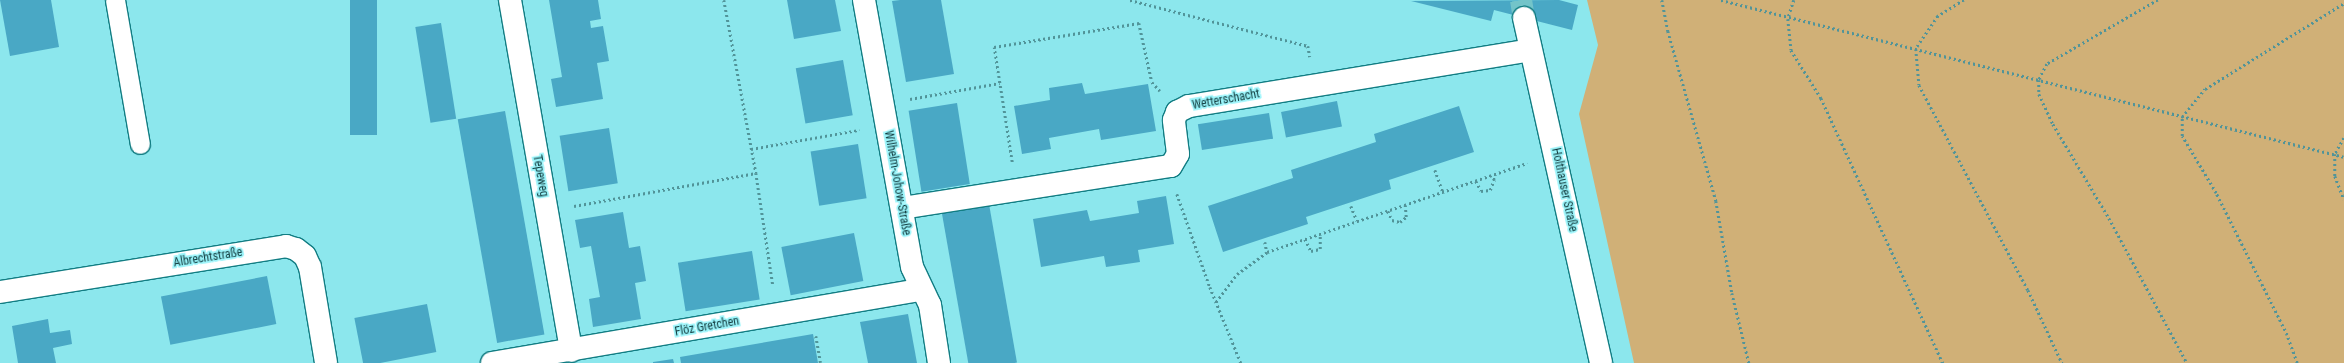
<!DOCTYPE html>
<html>
<head>
<meta charset="utf-8">
<style>
	body { margin:0 }
	#map { position:relative; width:2344px; height:363px; overflow:hidden; background:#8ce7ed; font-family:"Roboto Condensed",sans-serif }
	div>[style] { position:absolute }
	[style*='--x'] { left:calc(var(--x)*1px); top:calc(var(--y)*1px); width:calc(var(--w)*1px); rotate:calc(var(--a)*1deg) }
	.green>* { inset:0; background:#d0b077 }
	.building>* { inset:0; background:#49a8c5; transform-origin:0 0 }
	.street-tunnel>* { height:22px; margin-top:-11px; transform-origin:0; background:repeating-linear-gradient(90deg,#73c4c9 0 22px,transparent 0 33px) }
	.path>* { height:2.5px; margin-top:-1.25px; transform-origin:0; background:repeating-linear-gradient(90deg,#519499 0 2px,transparent 0 5px) }
	.roads { filter:drop-shadow(1px 0 #127d83) drop-shadow(-1px 0 #127d83) drop-shadow(0 1px #127d83) drop-shadow(0 -1px #127d83) }
	.lane>* { height:19px; margin:-9.5px; padding:0 9.5px; transform-origin:9.5px; border-radius:9.5px; background:#fff }
	.street>* { height:22px; margin:-11px; padding:0 11px; transform-origin:11px; border-radius:11px; background:#fff }
	span { translate:-50% -50%; white-space:nowrap; text-align:center; line-height:1.15; -webkit-text-stroke:3.5px #99f4fa; paint-order:stroke }
	.street-label { font-size:12px; color:#0f373a }
</style>
</head>
<body>
<div id="map">
	<div class="green">
		<div style="clip-path:polygon(1587px 0,2344px 0,2344px 363px,1634px 363px,1579px 114px,1598px 45px)"></div>
	</div>
	<div class="building">
		<div style="clip-path:polygon(0 0,51px 0,59px 47px,10px 56px)"></div>
		<div style="left:350px;top:0;width:27px;height:135px"></div>
		<div style="clip-path:polygon(549px 0,598px 0,601px 19px,590px 21px,591px 28px,603px 26px,609px 61px,597px 63px,603px 99px,556px 107px,551px 79px,562px 77px)"></div>
		<div style="clip-path:polygon(787px 0,835px 0,841px 31px,794px 39px)"></div>
		<div style="clip-path:polygon(900px 0,941px 0,954px 74px,906px 82px,892px 1px)"></div>
		<div style="clip-path:polygon(1559px 0,1578px 5px,1572px 30px,1494px 10px,1491px 21px,1411px 1px)"></div>
		<div style="left:441px;top:23px;width:97px;height:26px;rotate:81deg"></div>
		<div style="left:843px;top:60px;width:56px;height:48px;rotate:80deg"></div>
		<div style="clip-path:polygon(1082px 83px,1085px 94px,1148px 84px,1156px 131px,1101px 140px,1099px 129px,1049px 138px,1051px 149px,1022px 154px,1014px 106px,1050px 100px,1049px 88px)"></div>
		<div style="left:1337px;top:101px;width:26px;height:57px;rotate:79deg"></div>
		<div style="left:957px;top:103px;width:82px;height:49px;rotate:81deg"></div>
		<div style="clip-path:polygon(1459px 106px,1474px 152px,1389px 180px,1391px 189px,1306px 217px,1308px 224px,1223px 252px,1208px 206px,1293px 178px,1291px 170px,1376px 142px,1374px 134px)"></div>
		<div style="left:505px;top:111px;width:227px;height:48px;rotate:80deg"></div>
		<div style="left:1269px;top:113px;width:26px;height:72px;rotate:81deg"></div>
		<div style="left:609px;top:128px;width:56px;height:50px;rotate:81deg"></div>
		<div style="left:858px;top:144px;width:55px;height:48px;rotate:81deg"></div>
		<div style="clip-path:polygon(1166px 196px,1174px 244px,1138px 250px,1140px 262px,1106px 267px,1104px 256px,1041px 267px,1033px 219px,1087px 210px,1090px 221px,1139px 213px,1137px 201px)"></div>
		<div style="left:989px;top:204px;width:161px;height:48px;rotate:80deg"></div>
		<div style="clip-path:polygon(623px 212px,629px 248px,640px 246px,646px 281px,635px 283px,641px 319px,593px 327px,589px 299px,600px 297px,591px 246px,580px 248px,575px 220px)"></div>
		<div style="left:854px;top:233px;width:49px;height:74px;rotate:79deg"></div>
		<div style="left:752px;top:251px;width:49px;height:75px;rotate:81deg"></div>
		<div style="left:267px;top:276px;width:49px;height:108px;rotate:79deg"></div>
		<div style="left:427px;top:304px;width:49px;height:74px;rotate:79deg"></div>
		<div style="clip-path:polygon(908px 314px,917px 363px,868px 363px,860px 322px)"></div>
		<div style="clip-path:polygon(48px 319px,50px 333px,70px 330px,72px 344px,53px 348px,56px 363px,18px 363px,12px 326px)"></div>
		<div style="clip-path:polygon(813px 334px,818px 363px,681px 363px,680px 357px)"></div>
		<div style="clip-path:polygon(673px 359px,674px 363px,653px 363px,653px 362px)"></div>
	</div>
	<div class="street-tunnel">
		<div style="--x:1521;--y:0;--w:18;--a:81"></div>
	</div>
	<div class="path">
		<div style="--x:724;--y:0;--w:176;--a:79.5"></div>
		<div style="--x:1130;--y:0;--w:184;--a:14.5"></div>
		<div style="--x:1308;--y:46;--w:11;--a:80"></div>
		<div style="--x:1662;--y:0;--w:32;--a:79"></div>
		<div style="--x:1668;--y:31;--w:177;--a:74.2"></div>
		<div style="--x:1716;--y:201;--w:93;--a:80.1"></div>
		<div style="--x:1732;--y:293;--w:72;--a:76.3"></div>
		<div style="--x:1721;--y:0;--w:642;--a:14.14"></div>
		<div style="--x:1794;--y:0;--w:20;--a:108"></div>
		<div style="--x:1788;--y:19;--w:31;--a:84"></div>
		<div style="--x:1791;--y:50;--w:57;--a:58"></div>
		<div style="--x:1821;--y:98;--w:292;--a:65.3"></div>
		<div style="--x:1964;--y:0;--w:31;--a:148"></div>
		<div style="--x:1938;--y:16;--w:40;--a:124"></div>
		<div style="--x:1916;--y:49;--w:36;--a:85"></div>
		<div style="--x:1919;--y:85;--w:232;--a:62"></div>
		<div style="--x:2028;--y:290;--w:81;--a:65"></div>
		<div style="--x:2158;--y:0;--w:128;--a:150"></div>
		<div style="--x:2047;--y:64;--w:18;--a:117"></div>
		<div style="--x:2039;--y:80;--w:14;--a:90"></div>
		<div style="--x:2039;--y:94;--w:33;--a:65"></div>
		<div style="--x:2053;--y:124;--w:109;--a:59.2"></div>
		<div style="--x:2109;--y:218;--w:165;--a:61.7"></div>
		<div style="--x:910;--y:99;--w:91;--a:-10.1"></div>
		<div style="--x:2344;--y:138;--w:18;--a:119"></div>
		<div style="--x:2335;--y:154;--w:22;--a:90"></div>
		<div style="--x:2335;--y:176;--w:25;--a:69"></div>
		<div style="--x:751;--y:149;--w:110;--a:-10"></div>
		<div style="--x:1012;--y:162;--w:116;--a:-98.9"></div>
		<div style="--x:994;--y:47;--w:147;--a:-9.4"></div>
		<div style="--x:1139;--y:23;--w:60;--a:77.6"></div>
		<div style="--x:1152;--y:82;--w:12;--a:48"></div>
		<div style="--x:1435;--y:170;--w:23;--a:70"></div>
		<div style="--x:1476;--y:181;--w:11;--a:63"></div>
		<div style="--x:1481;--y:191;--w:9;--a:-6"></div>
		<div style="--x:1490;--y:190;--w:11;--a:-68"></div>
		<div style="--x:1494;--y:180;--w:5;--a:-112"></div>
		<div style="--x:1177;--y:194;--w:99;--a:70.5"></div>
		<div style="--x:1210;--y:287;--w:82;--a:67.8"></div>
		<div style="--x:574;--y:206;--w:185;--a:-10.3"></div>
		<div style="--x:756;--y:173;--w:114;--a:81.4"></div>
		<div style="--x:1351;--y:206;--w:16;--a:68"></div>
		<div style="--x:1388;--y:211;--w:10;--a:66"></div>
		<div style="--x:1392;--y:220;--w:8;--a:14"></div>
		<div style="--x:1400;--y:222;--w:8;--a:-40"></div>
		<div style="--x:1406;--y:217;--w:12;--a:-95"></div>
		<div style="--x:1305;--y:239;--w:13;--a:63"></div>
		<div style="--x:1311;--y:251;--w:9;--a:-13"></div>
		<div style="--x:1320;--y:249;--w:15;--a:-90"></div>
		<div style="--x:1265;--y:242;--w:10;--a:79"></div>
		<div style="--x:1267;--y:252;--w:275;--a:-18.9"></div>
		<div style="--x:1216;--y:302;--w:35;--a:-53"></div>
		<div style="--x:1237;--y:274;--w:37;--a:-36"></div>
		<div style="--x:816;--y:336;--w:27;--a:80"></div>
		<div style="--x:2297;--y:363;--w:30;--a:-110"></div>
		<div style="--x:2287;--y:335;--w:159;--a:-116.6"></div>
		<div style="--x:2216;--y:193;--w:66;--a:-120.8"></div>
		<div style="--x:2182;--y:136;--w:19;--a:-90"></div>
		<div style="--x:2182;--y:117;--w:36;--a:-51"></div>
		<div style="--x:2205;--y:89;--w:163;--a:-31.7"></div>
	</div>
	<div class="roads">
		<div class="lane">
			<div style="--x:115;--y:0;--w:146;--a:80.2"></div>
		</div>
		<div class="street">
			<div style="--x:510;--y:0;--w:356;--a:80.1"></div>
			<div style="--x:864;--y:0;--w:271;--a:79.8"></div>
			<div style="--x:912;--y:267;--w:42;--a:64.7"></div>
			<div style="--x:930;--y:305;--w:59;--a:81.2"></div>
			<div style="--x:1524;--y:18;--w:353;--a:77.4"></div>
			<div style="--x:902;--y:208;--w:272;--a:-8.9"></div>
			<div style="--x:1171;--y:166;--w:14;--a:-60"></div>
			<div style="--x:1178;--y:154;--w:34;--a:-97"></div>
			<div style="--x:1174;--y:120;--w:9;--a:-69"></div>
			<div style="--x:1177;--y:112;--w:13;--a:-27"></div>
			<div style="--x:1189;--y:106;--w:346;--a:-9.3"></div>
			<div style="--x:0;--y:292;--w:290;--a:-9.1"></div>
			<div style="--x:286;--y:246;--w:10;--a:17"></div>
			<div style="--x:296;--y:249;--w:11;--a:38"></div>
			<div style="--x:305;--y:256;--w:12;--a:66"></div>
			<div style="--x:310;--y:267;--w:97;--a:80.5"></div>
			<div style="--x:492;--y:363;--w:435;--a:-9.7"></div>
		</div>
	</div>
	<div class="street-label">
		<span style="left:1226px;top:100px;rotate:-10deg">Wetterschacht</span>
		<span style="left:540px;top:176px;rotate:80deg">Tepeweg</span>
		<span style="left:897px;top:183px;rotate:80deg">Wilhelm-Johow-Straße</span>
		<span style="left:1564px;top:190px;rotate:78deg">Holthauser Straße</span>
		<span style="left:208px;top:258px;rotate:-9deg">Albrechtstraße</span>
		<span style="left:707px;top:327px;rotate:-10deg">Flöz Gretchen</span>
	</div>
</div>
</body>
</html>
